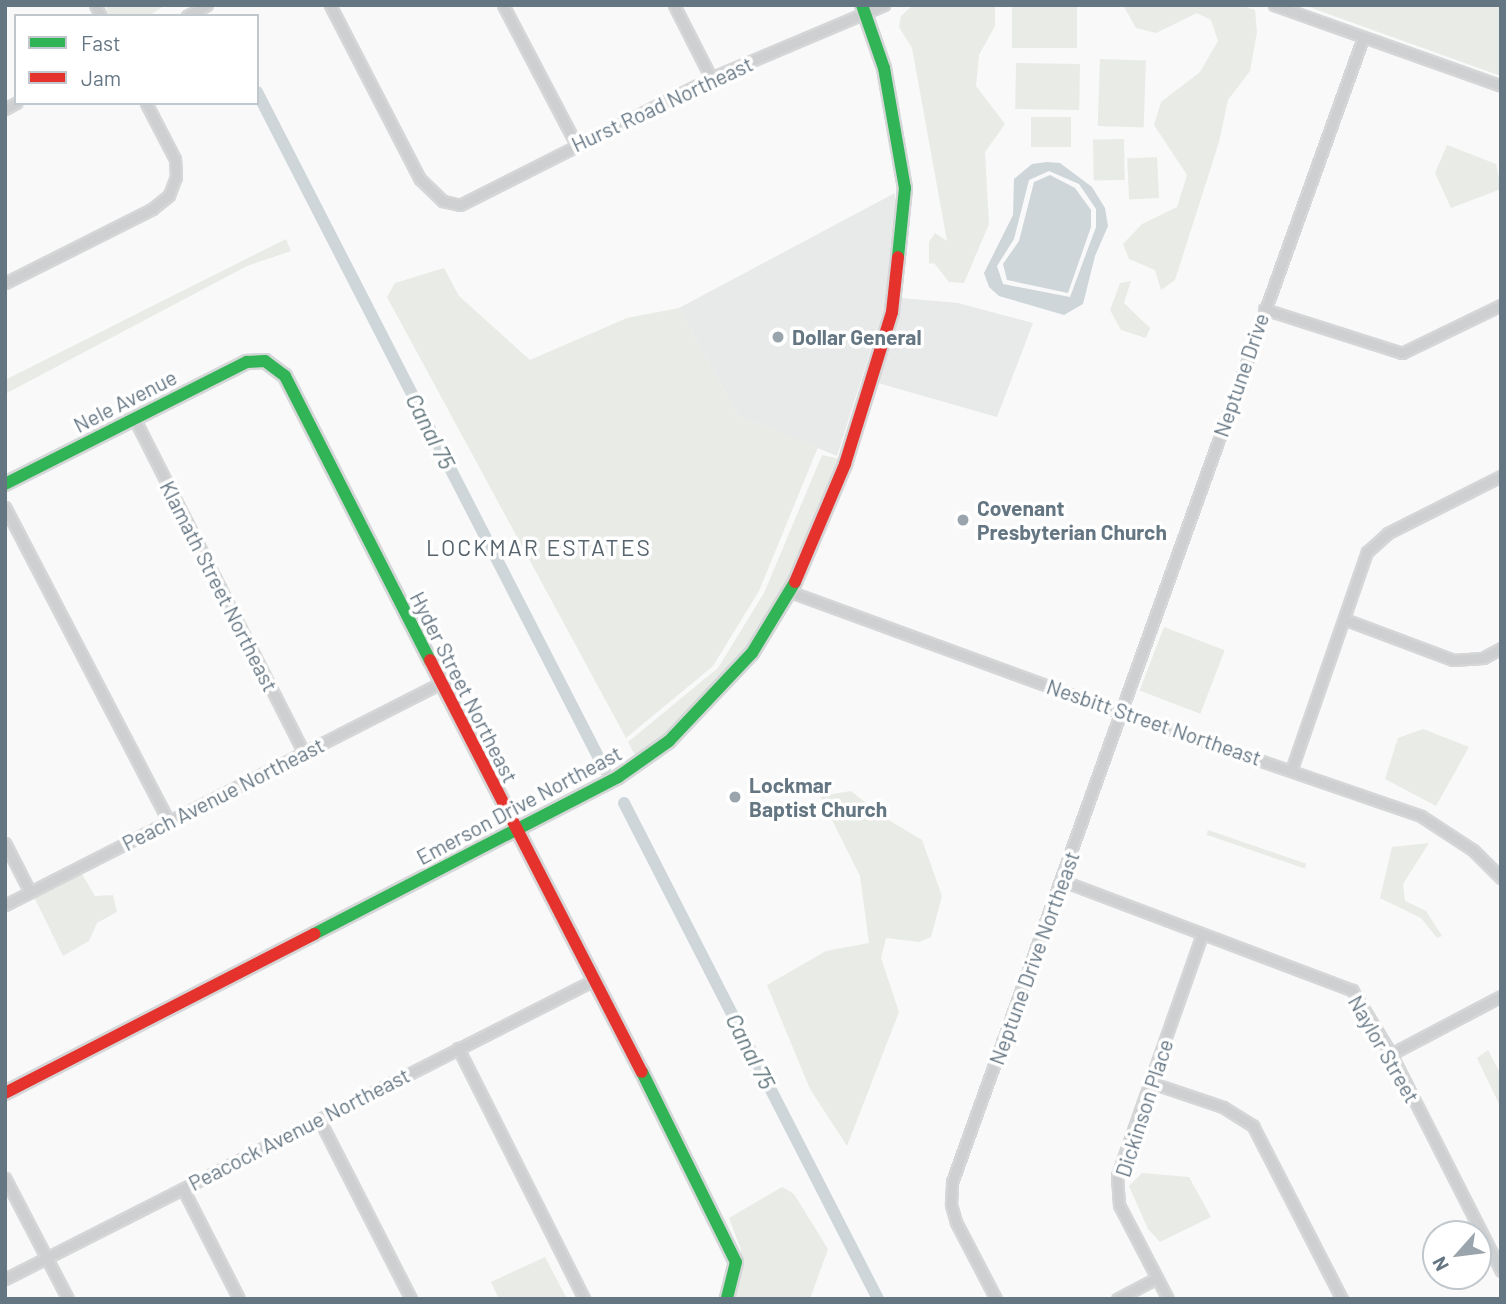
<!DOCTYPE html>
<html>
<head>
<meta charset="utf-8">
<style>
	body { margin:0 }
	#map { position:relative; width:1506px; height:1304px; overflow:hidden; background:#f9f9f9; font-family:Barlow,sans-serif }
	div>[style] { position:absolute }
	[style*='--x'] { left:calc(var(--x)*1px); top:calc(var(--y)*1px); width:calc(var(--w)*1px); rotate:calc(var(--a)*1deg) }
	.built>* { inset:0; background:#e8e9e9 }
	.green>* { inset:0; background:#e8ebe6; transform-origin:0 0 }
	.water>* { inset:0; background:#ced6d9 }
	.canal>* { height:12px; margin:-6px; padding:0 6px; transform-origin:6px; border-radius:6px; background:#ced6d9 }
	.roads { filter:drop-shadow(2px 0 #d5d6d7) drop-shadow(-2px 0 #d5d6d7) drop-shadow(0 2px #d5d6d7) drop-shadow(0 -2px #d5d6d7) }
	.street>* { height:9px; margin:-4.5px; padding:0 4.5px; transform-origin:4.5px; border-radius:4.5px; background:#cecfd0 }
	.fast>* { height:12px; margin:-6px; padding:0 6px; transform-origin:6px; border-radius:6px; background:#30b455 }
	.jam>* { height:12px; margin:-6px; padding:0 6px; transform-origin:6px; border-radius:6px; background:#e5322d }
	.dots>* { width:19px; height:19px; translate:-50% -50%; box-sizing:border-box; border:4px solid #fff; border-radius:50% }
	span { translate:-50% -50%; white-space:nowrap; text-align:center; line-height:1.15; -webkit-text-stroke:7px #fff; paint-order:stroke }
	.street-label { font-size:21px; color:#657683 }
	.poi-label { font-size:21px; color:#657683; font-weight:700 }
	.left { translate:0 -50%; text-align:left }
	.water-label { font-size:23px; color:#60757c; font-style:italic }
	.neighbourhood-label { font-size:23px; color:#57646e; letter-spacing:2px }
	.frame { position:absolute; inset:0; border:7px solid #657683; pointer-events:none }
	.legend { position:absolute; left:14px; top:14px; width:245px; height:91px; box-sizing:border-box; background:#fff; border:2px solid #c1c8cd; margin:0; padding:9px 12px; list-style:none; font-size:21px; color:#657683 }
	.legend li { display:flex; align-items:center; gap:14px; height:35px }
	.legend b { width:35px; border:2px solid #c1c8cd }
	.north { position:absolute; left:1422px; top:1220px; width:70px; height:70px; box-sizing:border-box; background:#fff; border:2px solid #c1c8cd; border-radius:50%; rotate:242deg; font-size:19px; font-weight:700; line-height:28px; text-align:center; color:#657683 }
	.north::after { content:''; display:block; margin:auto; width:24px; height:32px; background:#99a4ac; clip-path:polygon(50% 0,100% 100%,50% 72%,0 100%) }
</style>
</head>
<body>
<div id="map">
	<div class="built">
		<div style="clip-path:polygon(895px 193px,895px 238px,886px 302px,837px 456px,737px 415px,679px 308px)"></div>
		<div style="clip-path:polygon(902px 298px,958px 303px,1033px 323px,997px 417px,878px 383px)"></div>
	</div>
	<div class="green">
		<div style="clip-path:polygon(105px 5px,165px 5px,149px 16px,110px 16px)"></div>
		<div style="clip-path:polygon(913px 5px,995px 5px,995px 26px,979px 55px,976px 86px,1005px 124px,985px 152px,989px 224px,964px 283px,949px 282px,934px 263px,929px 264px,929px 242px,935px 233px,947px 241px,912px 48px,899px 27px,901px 16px)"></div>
		<div style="left:1012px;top:5px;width:65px;height:43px"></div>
		<div style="clip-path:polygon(1123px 5px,1240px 5px,1255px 10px,1257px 32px,1250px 71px,1228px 100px,1219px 142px,1175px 280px,1161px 290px,1155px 270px,1129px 259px,1123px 244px,1142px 224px,1177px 207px,1187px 175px,1154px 125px,1161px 102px,1200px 72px,1218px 41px,1211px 20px,1197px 13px,1156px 33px,1136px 28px)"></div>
		<div style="clip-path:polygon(1305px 5px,1501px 5px,1501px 76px,1320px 11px)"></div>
		<div style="left:1100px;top:59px;width:46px;height:67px;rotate:2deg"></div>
		<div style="left:1016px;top:63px;width:64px;height:46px;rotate:1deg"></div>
		<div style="left:1031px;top:117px;width:40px;height:30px"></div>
		<div style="left:1124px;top:139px;width:41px;height:31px;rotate:89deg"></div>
		<div style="clip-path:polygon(1447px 145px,1496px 164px,1501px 189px,1451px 208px,1435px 173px)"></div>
		<div style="left:1157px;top:157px;width:41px;height:30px;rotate:87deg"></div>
		<div style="clip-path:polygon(286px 239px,291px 251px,247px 266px,5px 394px,5px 380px)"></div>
		<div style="clip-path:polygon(444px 268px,459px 296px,530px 360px,627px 318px,679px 308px,737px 415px,818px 447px,759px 591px,713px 666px,626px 738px,387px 297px,395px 283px)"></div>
		<div style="clip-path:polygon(1131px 281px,1124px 303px,1150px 328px,1146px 338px,1121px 330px,1110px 310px,1120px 283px)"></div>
		<div style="clip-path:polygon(822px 455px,840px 459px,785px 589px,747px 650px,665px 736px,636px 757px,628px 742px,718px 668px,764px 593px)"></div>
		<div style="left:1164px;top:627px;width:65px;height:68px;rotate:21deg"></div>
		<div style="clip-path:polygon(1423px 729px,1469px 747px,1436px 806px,1385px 779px,1398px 738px)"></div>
		<div style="clip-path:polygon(851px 791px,882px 816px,922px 840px,942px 896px,931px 937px,919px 942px,886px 938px,881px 958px,899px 1012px,847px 1146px,810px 1089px,767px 985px,826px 951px,869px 943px,860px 876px,820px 796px)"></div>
		<div style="left:1208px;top:830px;width:104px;height:5px;rotate:19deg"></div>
		<div style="clip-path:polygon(1429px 843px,1403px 884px,1405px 901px,1426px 911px,1442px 936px,1437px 938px,1421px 918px,1380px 898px,1392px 847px)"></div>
		<div style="clip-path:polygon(82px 874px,95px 896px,113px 895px,117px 912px,97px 923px,89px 941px,63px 956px,34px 897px)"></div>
		<div style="clip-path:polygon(1488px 1050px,1501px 1075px,1501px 1108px,1477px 1058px)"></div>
		<div style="clip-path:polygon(1142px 1173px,1189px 1177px,1211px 1217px,1160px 1242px,1148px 1229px,1129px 1186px)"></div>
		<div style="clip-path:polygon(782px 1187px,794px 1194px,828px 1249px,810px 1299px,735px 1299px,741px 1250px,729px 1218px)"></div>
		<div style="clip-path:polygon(545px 1257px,567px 1299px,499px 1299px,491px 1282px)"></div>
	</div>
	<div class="water">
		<div style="clip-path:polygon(evenodd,1047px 162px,1060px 163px,1092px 187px,1105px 208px,1108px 226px,1095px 256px,1083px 304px,1064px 315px,999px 296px,989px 287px,984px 273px,1013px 215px,1014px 179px,1032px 164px,1047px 162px,1049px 171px,1079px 184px,1096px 209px,1096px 227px,1070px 297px,1003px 284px,997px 266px,1014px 239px,1029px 180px,1049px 171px)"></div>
		<div style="clip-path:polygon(1050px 175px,1075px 188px,1091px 210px,1091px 227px,1068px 293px,1007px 280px,1003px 264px,1019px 241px,1034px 182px)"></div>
	</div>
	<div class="canal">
		<div style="--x:257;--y:92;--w:762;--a:62.83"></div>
		<div style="--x:624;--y:803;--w:557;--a:62.88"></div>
	</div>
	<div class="roads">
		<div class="street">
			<div style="--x:95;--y:5;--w:13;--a:61"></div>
			<div style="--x:330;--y:5;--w:196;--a:62.7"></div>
			<div style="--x:420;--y:179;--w:32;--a:44"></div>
			<div style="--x:443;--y:201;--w:17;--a:13"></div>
			<div style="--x:460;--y:205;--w:281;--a:-26.8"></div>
			<div style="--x:711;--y:78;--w:188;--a:-22.9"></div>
			<div style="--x:503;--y:5;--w:157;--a:62.3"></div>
			<div style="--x:674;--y:5;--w:82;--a:63.1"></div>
			<div style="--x:1274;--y:5;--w:241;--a:19.6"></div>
			<div style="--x:187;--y:16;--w:23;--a:-29"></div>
			<div style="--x:5;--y:109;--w:13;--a:-29"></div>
			<div style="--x:5;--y:283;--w:165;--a:-26.7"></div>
			<div style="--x:152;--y:209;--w:22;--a:-39"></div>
			<div style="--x:169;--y:195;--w:19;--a:-69"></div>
			<div style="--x:176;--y:177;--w:18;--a:-93"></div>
			<div style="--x:175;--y:159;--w:63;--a:-117.4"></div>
			<div style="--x:1264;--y:309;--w:145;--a:17.7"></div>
			<div style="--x:1402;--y:353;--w:110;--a:-25.9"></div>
			<div style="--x:134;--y:418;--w:376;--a:63.1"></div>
			<div style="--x:5;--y:507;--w:355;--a:62.5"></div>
			<div style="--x:791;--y:592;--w:352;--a:20.1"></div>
			<div style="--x:1122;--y:713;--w:316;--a:19"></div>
			<div style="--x:1421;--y:816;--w:62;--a:33.2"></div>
			<div style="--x:1473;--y:850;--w:40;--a:45"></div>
			<div style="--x:1344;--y:619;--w:116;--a:20.6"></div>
			<div style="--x:1453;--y:660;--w:30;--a:-4"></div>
			<div style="--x:1483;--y:658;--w:21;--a:-29"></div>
			<div style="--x:1292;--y:768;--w:229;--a:-70.9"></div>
			<div style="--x:1367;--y:552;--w:28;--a:-42"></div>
			<div style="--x:1388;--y:533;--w:127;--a:-26.8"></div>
			<div style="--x:5;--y:843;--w:55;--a:63"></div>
			<div style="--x:1063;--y:881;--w:309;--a:20.7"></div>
			<div style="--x:1352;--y:990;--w:75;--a:58.6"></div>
			<div style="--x:1391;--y:1054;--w:243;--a:63.1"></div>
			<div style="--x:5;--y:905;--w:489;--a:-27"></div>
			<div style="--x:458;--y:1048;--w:281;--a:63.3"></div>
			<div style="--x:1391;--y:1054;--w:124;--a:-27.8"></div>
			<div style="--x:1152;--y:1083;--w:75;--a:18.7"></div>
			<div style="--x:1223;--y:1107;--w:36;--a:32"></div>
			<div style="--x:1253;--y:1126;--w:195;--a:62.8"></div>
			<div style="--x:319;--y:1119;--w:202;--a:62.9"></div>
			<div style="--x:5;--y:1178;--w:136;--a:62.5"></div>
			<div style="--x:183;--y:1189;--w:123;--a:63"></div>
			<div style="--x:5;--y:1279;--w:661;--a:-26.91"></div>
			<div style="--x:996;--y:1299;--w:87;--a:-117.5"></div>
			<div style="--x:956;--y:1222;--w:19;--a:-106"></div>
			<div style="--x:951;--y:1204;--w:22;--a:-87"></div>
			<div style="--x:952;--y:1182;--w:1216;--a:-70.24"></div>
			<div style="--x:1117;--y:1299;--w:45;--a:-27.7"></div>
			<div style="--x:1168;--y:1299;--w:106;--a:-117.5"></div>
			<div style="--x:1119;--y:1205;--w:29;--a:-94"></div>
			<div style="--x:1117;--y:1176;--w:256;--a:-70.6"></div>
		</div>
		<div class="fast">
			<div style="--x:862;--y:5;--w:67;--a:70.8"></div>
			<div style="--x:884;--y:68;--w:122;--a:80.1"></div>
			<div style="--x:905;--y:188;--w:69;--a:95.8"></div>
			<div style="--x:5;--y:484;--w:271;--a:-26.8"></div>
			<div style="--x:247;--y:362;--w:18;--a:-3"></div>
			<div style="--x:265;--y:361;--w:25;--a:37"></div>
			<div style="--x:285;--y:376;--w:319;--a:63"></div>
			<div style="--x:314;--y:934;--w:342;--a:-27.3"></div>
			<div style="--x:618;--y:777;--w:62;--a:-35.2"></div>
			<div style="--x:669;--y:741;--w:121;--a:-46.7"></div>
			<div style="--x:752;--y:653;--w:83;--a:-58.8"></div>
			<div style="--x:642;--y:1072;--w:212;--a:63.7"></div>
			<div style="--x:736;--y:1262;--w:38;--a:104"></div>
		</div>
		<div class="jam">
			<div style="--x:795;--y:582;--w:128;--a:-67"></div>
			<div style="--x:845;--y:464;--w:159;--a:-72.8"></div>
			<div style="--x:892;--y:312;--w:55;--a:-83.8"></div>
			<div style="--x:430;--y:660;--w:463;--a:62.8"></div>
			<div style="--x:5;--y:1093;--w:348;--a:-27.2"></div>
		</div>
	</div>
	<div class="dots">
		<div style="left:778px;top:337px;background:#99a4ac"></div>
		<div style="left:963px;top:520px;background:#99a4ac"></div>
		<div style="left:735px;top:797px;background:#99a4ac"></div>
	</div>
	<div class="street-label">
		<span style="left:662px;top:104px;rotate:-25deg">Hurst Road Northeast</span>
		<span style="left:1241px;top:375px;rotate:-71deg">Neptune Drive</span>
		<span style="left:125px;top:401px;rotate:-27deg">Nele Avenue</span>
		<span style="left:219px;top:586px;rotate:63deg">Klamath Street Northeast</span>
		<span style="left:464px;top:687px;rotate:63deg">Hyder Street Northeast</span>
		<span style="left:1154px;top:722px;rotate:19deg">Nesbitt Street Northeast</span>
		<span style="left:223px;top:794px;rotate:-27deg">Peach Avenue Northeast</span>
		<span style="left:519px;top:805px;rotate:-28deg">Emerson Drive Northeast</span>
		<span style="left:1034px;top:958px;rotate:-70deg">Neptune Drive Northeast</span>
		<span style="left:1384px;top:1049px;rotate:60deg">Naylor Street</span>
		<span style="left:1144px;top:1108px;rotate:-72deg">Dickinson Place</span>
		<span style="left:299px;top:1129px;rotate:-27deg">Peacock Avenue Northeast</span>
	</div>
	<div class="poi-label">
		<span class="left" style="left:792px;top:337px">Dollar General</span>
		<span class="left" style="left:977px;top:520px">Covenant<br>Presbyterian Church</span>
		<span class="left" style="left:749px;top:797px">Lockmar<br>Baptist Church</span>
	</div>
	<div class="water-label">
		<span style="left:431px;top:431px;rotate:63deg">Canal 75</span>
		<span style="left:751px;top:1051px;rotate:63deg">Canal 75</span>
	</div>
	<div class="neighbourhood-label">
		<span style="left:539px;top:547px">LOCKMAR ESTATES</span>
	</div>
	<div class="frame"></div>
	<ul class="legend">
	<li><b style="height:9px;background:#30b455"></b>Fast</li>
	<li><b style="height:9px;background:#e5322d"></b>Jam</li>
	</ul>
	<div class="north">N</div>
</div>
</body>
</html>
